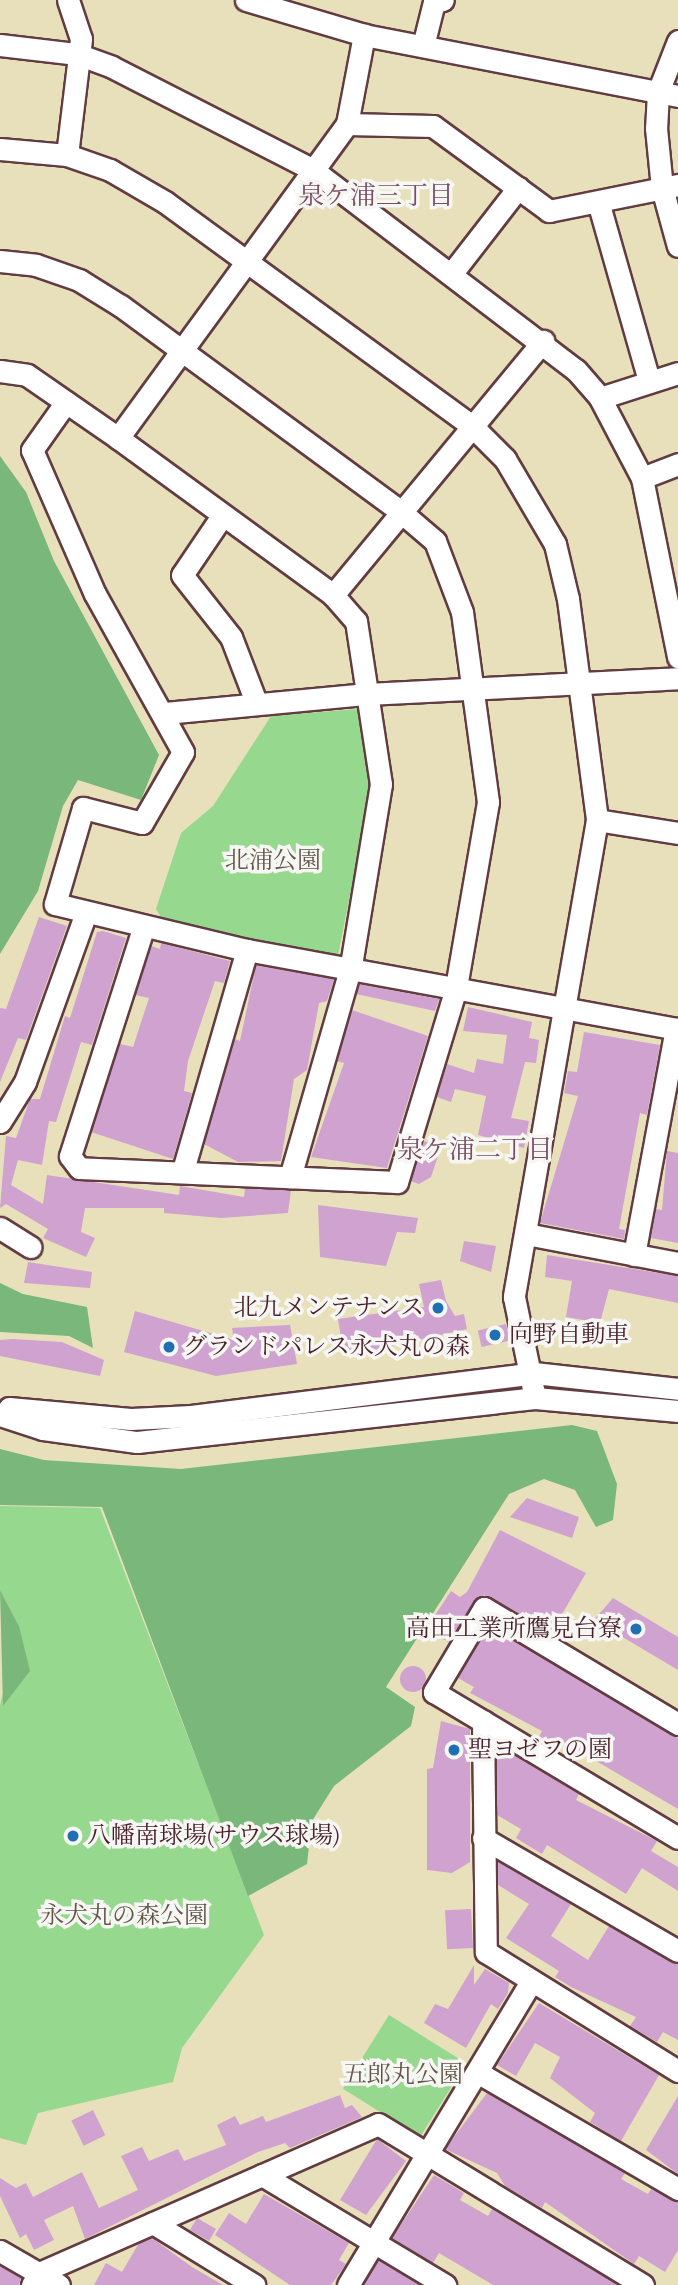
<!DOCTYPE html>
<html>
<head>
<meta charset="utf-8">
<style>
	body { margin:0 }
	#map { position:relative; width:678px; height:2285px; overflow:hidden; background:#e7e0bb; font-family:"IM FELL French Canon","Noto Serif JP",serif }
	div>[style] { position:absolute }
	[style*='--x'] { left:calc(var(--x)*1px); top:calc(var(--y)*1px); width:calc(var(--w)*1px); rotate:calc(var(--a)*1deg) }
	.green>* { inset:0; background:#97d88f; transform-origin:0 0 }
	.forest>* { inset:0; background:#79b87a }
	.building>* { inset:0; background:#d0a2d0; transform-origin:0 0 }
	.round { border-radius:50% }
	.roads { filter:drop-shadow(2px 0 #623c41) drop-shadow(-2px 0 #623c41) drop-shadow(0 2px #623c41) drop-shadow(0 -2px #623c41) }
	.minor>* { height:21px; margin:-10.5px; padding:0 10.5px; transform-origin:10.5px; border-radius:10.5px; background:#fff }
	.dots>* { width:19px; height:19px; translate:-50% -50%; box-sizing:border-box; border:4px solid #f6f6f2; border-radius:50% }
	span { translate:-50% -50%; white-space:nowrap; text-align:center; line-height:1.15; -webkit-text-stroke:7px #f6f6f2; paint-order:stroke }
	.park-label { font-size:24px; color:#615649 }
	.poi-label { font-size:24px; color:#4a1f2b }
	.right { translate:-100% -50%; text-align:right }
	.left { translate:0 -50%; text-align:left }
	.neighbourhood-label { font-size:26px; color:#794d65 }
</style>
</head>
<body>
<div id="map">
	<div class="green">
		<div style="clip-path:polygon(358px 709px,371px 787px,338px 956px,165px 924px,156px 909px,181px 833px,213px 806px,271px 716px)"></div>
		<div style="clip-path:polygon(0 1506px,100px 1508px,264px 1935px,182px 2048px,173px 2082px,38px 2113px,26px 2145px,0 2138px,0 1705px,19px 1626px,0 1590px)"></div>
		<div style="left:389px;top:2015px;width:91px;height:87px;rotate:32deg"></div>
	</div>
	<div class="forest">
		<div style="clip-path:polygon(0 456px,26px 492px,54px 561px,159px 755px,141px 800px,78px 780px,63px 806px,38px 891px,0 954px)"></div>
		<div style="clip-path:polygon(0 1283px,23px 1294px,87px 1307px,93px 1348px,69px 1336px,0 1332px)"></div>
		<div style="clip-path:polygon(572px 1425px,597px 1431px,617px 1484px,613px 1520px,596px 1527px,575px 1490px,544px 1479px,509px 1494px,386px 1687px,415px 1707px,411px 1726px,334px 1786px,312px 1821px,307px 1864px,248px 1896px,102px 1507px,0 1505px,0 1449px,44px 1460px,181px 1469px)"></div>
		<div style="clip-path:polygon(0 1590px,19px 1626px,30px 1671px,3px 1706px)"></div>
	</div>
	<div class="building">
		<div style="clip-path:polygon(39px 917px,67px 926px,26px 1040px,18px 1038px,0 1082px,0 1008px,6px 1009px)"></div>
		<div style="clip-path:polygon(103px 931px,126px 938px,92px 1045px,81px 1042px,56px 1122px,49px 1121px,42px 1165px,18px 1160px,11px 1185px,43px 1204px,47px 1175px,179px 1195px,180px 1186px,244px 1197px,245px 1188px,291px 1190px,288px 1213px,221px 1218px,164px 1213px,164px 1208px,85px 1208px,81px 1232px,95px 1238px,86px 1257px,43px 1238px,48px 1229px,6px 1204px,0 1208px,6px 1136px,16px 1138px,30px 1099px,40px 1099px,65px 1016px,70px 1018px,97px 932px)"></div>
		<div style="clip-path:polygon(161px 943px,230px 961px,224px 983px,215px 981px,188px 1061px,184px 1091px,192px 1093px,173px 1159px,91px 1132px,120px 1044px,133px 1047px,149px 998px,135px 995px,151px 946px,160px 949px)"></div>
		<div style="clip-path:polygon(256px 965px,334px 979px,327px 1001px,319px 1003px,307px 1070px,294px 1079px,281px 1161px,238px 1162px,204px 1144px,235px 1039px,240px 1041px)"></div>
		<div style="clip-path:polygon(359px 984px,439px 999px,435px 1011px,356px 994px)"></div>
		<div style="clip-path:polygon(468px 1007px,532px 1022px,529px 1038px,539px 1040px,536px 1063px,525px 1062px,511px 1118px,529px 1121px,524px 1148px,478px 1135px,486px 1096px,455px 1089px,451px 1102px,437px 1097px,447px 1064px,474px 1073px,477px 1059px,503px 1064px,507px 1035px,463px 1031px)"></div>
		<div style="clip-path:polygon(352px 1010px,428px 1036px,387px 1168px,311px 1157px,344px 1063px,337px 1061px)"></div>
		<div style="clip-path:polygon(584px 1032px,660px 1045px,647px 1115px,640px 1113px,619px 1229px,625px 1230px,624px 1239px,540px 1223px,578px 1096px,564px 1093px,568px 1071px,577px 1072px)"></div>
		<div style="clip-path:polygon(423px 1141px,438px 1145px,438px 1156px,431px 1177px,419px 1184px,411px 1181px)"></div>
		<div style="clip-path:polygon(667px 1151px,678px 1153px,678px 1243px,651px 1238px,656px 1209px,662px 1210px)"></div>
		<div style="clip-path:polygon(318px 1205px,418px 1218px,415px 1233px,397px 1232px,386px 1266px,320px 1257px)"></div>
		<div style="clip-path:polygon(464px 1241px,496px 1246px,491px 1272px,460px 1261px)"></div>
		<div style="clip-path:polygon(547px 1255px,678px 1276px,678px 1303px,609px 1289px,600px 1323px,566px 1317px,572px 1281px,545px 1277px)"></div>
		<div style="clip-path:polygon(28px 1262px,92px 1272px,90px 1288px,24px 1283px)"></div>
		<div style="clip-path:polygon(441px 1280px,446px 1301px,455px 1316px,464px 1314px,467px 1329px,344px 1357px,338px 1319px,424px 1307px,419px 1284px)"></div>
		<div style="clip-path:polygon(135px 1311px,234px 1340px,232px 1328px,290px 1325px,297px 1364px,216px 1376px,124px 1352px)"></div>
		<div style="left:506px;top:1324px;width:17px;height:29px;rotate:77deg"></div>
		<div style="clip-path:polygon(13px 1339px,62px 1342px,104px 1360px,100px 1376px,0 1356px,0 1340px)"></div>
		<div style="clip-path:polygon(527px 1498px,579px 1517px,572px 1538px,510px 1517px)"></div>
		<div style="clip-path:polygon(500px 1530px,586px 1573px,551px 1633px,484px 1595px,448px 1642px,426px 1629px,451px 1591px,460px 1597px,467px 1592px)"></div>
		<div style="clip-path:polygon(613px 1598px,678px 1637px,678px 1670px,594px 1620px)"></div>
		<div style="clip-path:polygon(489px 1626px,678px 1738px,678px 1809px,557px 1738px,551px 1747px,538px 1739px,542px 1731px,470px 1693px,474px 1687px,458px 1678px)"></div>
		<div class="round" style="left:400px;top:1666px;width:26px;height:26px"></div>
		<div style="clip-path:polygon(441px 1721px,470px 1729px,470px 1862px,452px 1873px,427px 1870px,427px 1769px,433px 1768px)"></div>
		<div style="clip-path:polygon(496px 1745px,579px 1794px,576px 1800px,657px 1841px,651px 1851px,678px 1867px,678px 1891px,642px 1868px,626px 1894px,547px 1845px,542px 1854px,516px 1838px,521px 1829px,497px 1815px)"></div>
		<div style="clip-path:polygon(498px 1862px,571px 1904px,551px 1936px,588px 1960px,609px 1926px,678px 1964px,678px 2040px,663px 2032px,657px 2042px,630px 2026px,636px 2017px,571px 1987px,555px 1977px,559px 1971px,506px 1938px,529px 1904px,498px 1885px)"></div>
		<div style="left:471px;top:1909px;width:39px;height:26px;rotate:87deg"></div>
		<div style="clip-path:polygon(474px 1965px,474px 1985px,485px 1969px,509px 1983px,508px 1993px,498px 2009px,491px 2004px,466px 2048px,424px 2023px,435px 2004px,448px 2009px)"></div>
		<div style="clip-path:polygon(539px 2003px,659px 2075px,621px 2141px,590px 2122px,595px 2113px,550px 2078px,560px 2057px,535px 2043px,516px 2076px,497px 2065px)"></div>
		<div style="clip-path:polygon(487px 2093px,625px 2173px,621px 2179px,648px 2194px,651px 2189px,678px 2202px,678px 2250px,665px 2272px,639px 2256px,634px 2264px,545px 2202px,542px 2208px,505px 2186px,497px 2173px,445px 2149px)"></div>
		<div style="clip-path:polygon(340px 2095px,345px 2108px,352px 2105px,362px 2117px,290px 2148px,285px 2143px,258px 2152px,85px 2239px,73px 2206px,44px 2220px,54px 2240px,34px 2250px,26px 2234px,20px 2238px,0 2196px,0 2178px,16px 2188px,26px 2183px,33px 2197px,82px 2172px,99px 2208px,138px 2190px,121px 2156px,142px 2147px,149px 2161px,178px 2149px,184px 2161px,226px 2145px,217px 2125px,235px 2116px,240px 2125px,263px 2116px,266px 2122px)"></div>
		<div style="clip-path:polygon(678px 2096px,678px 2174px,646px 2150px)"></div>
		<div style="left:93px;top:2110px;width:28px;height:24px;rotate:64deg"></div>
		<div style="clip-path:polygon(377px 2139px,406px 2161px,366px 2215px,340px 2200px)"></div>
		<div style="clip-path:polygon(434px 2175px,464px 2193px,460px 2200px,488px 2216px,492px 2209px,618px 2285px,493px 2285px,439px 2253px,433px 2263px,392px 2238px)"></div>
		<div style="clip-path:polygon(264px 2194px,349px 2243px,339px 2260px,346px 2264px,331px 2285px,290px 2285px,215px 2235px,229px 2213px,246px 2224px)"></div>
		<div style="left:197px;top:2218px;width:22px;height:14px;rotate:30deg"></div>
		<div style="clip-path:polygon(152px 2238px,192px 2267px,223px 2285px,94px 2285px,106px 2263px,122px 2272px,139px 2243px)"></div>
		<div style="clip-path:polygon(378px 2260px,420px 2285px,363px 2285px)"></div>
		<div style="clip-path:polygon(0 2266px,21px 2278px,19px 2285px,0 2285px)"></div>
	</div>
	<div class="roads">
		<div class="minor">
			<div style="--x:246;--y:0;--w:123;--a:16.5"></div>
			<div style="--x:364;--y:35;--w:320;--a:11"></div>
			<div style="--x:678;--y:41;--w:55;--a:111.4"></div>
			<div style="--x:658;--y:92;--w:36;--a:93"></div>
			<div style="--x:656;--y:128;--w:60;--a:84.3"></div>
			<div style="--x:662;--y:188;--w:60;--a:74.6"></div>
			<div style="--x:0;--y:45;--w:78;--a:6.7"></div>
			<div style="--x:77;--y:54;--w:37;--a:20"></div>
			<div style="--x:112;--y:67;--w:226;--a:27.1"></div>
			<div style="--x:313;--y:170;--w:330;--a:37.3"></div>
			<div style="--x:576;--y:370;--w:37;--a:49"></div>
			<div style="--x:600;--y:398;--w:90;--a:62.3"></div>
			<div style="--x:642;--y:478;--w:183;--a:78.6"></div>
			<div style="--x:423;--y:46;--w:45;--a:-76"></div>
			<div style="--x:434;--y:2;--w:9;--a:-13"></div>
			<div style="--x:347;--y:124;--w:86;--a:1.3"></div>
			<div style="--x:433;--y:126;--w:144;--a:36.2"></div>
			<div style="--x:549;--y:211;--w:132;--a:-11.4"></div>
			<div style="--x:0;--y:149;--w:67;--a:5.1"></div>
			<div style="--x:67;--y:155;--w:46;--a:19.2"></div>
			<div style="--x:110;--y:170;--w:64;--a:30.2"></div>
			<div style="--x:165;--y:202;--w:380;--a:36.1"></div>
			<div style="--x:472;--y:426;--w:47;--a:45"></div>
			<div style="--x:505;--y:459;--w:99;--a:59.5"></div>
			<div style="--x:555;--y:544;--w:57;--a:76.7"></div>
			<div style="--x:568;--y:599;--w:223;--a:82.5"></div>
			<div style="--x:597;--y:820;--w:484;--a:99.9"></div>
			<div style="--x:514;--y:1297;--w:103;--a:78.3"></div>
			<div style="--x:67;--y:155;--w:117;--a:-83.1"></div>
			<div style="--x:81;--y:39;--w:41;--a:-108.4"></div>
			<div style="--x:599;--y:205;--w:183;--a:74.1"></div>
			<div style="--x:0;--y:261;--w:36;--a:6"></div>
			<div style="--x:36;--y:265;--w:46;--a:19.2"></div>
			<div style="--x:79;--y:280;--w:49;--a:31.8"></div>
			<div style="--x:121;--y:306;--w:348;--a:36.3"></div>
			<div style="--x:401;--y:512;--w:45;--a:40.5"></div>
			<div style="--x:435;--y:541;--w:76;--a:69.2"></div>
			<div style="--x:462;--y:612;--w:192;--a:82.2"></div>
			<div style="--x:488;--y:802;--w:189;--a:99.8"></div>
			<div style="--x:456;--y:988;--w:203;--a:106.9"></div>
			<div style="--x:397;--y:1182;--w:318;--a:-177.5"></div>
			<div style="--x:79;--y:1168;--w:15;--a:-127"></div>
			<div style="--x:70;--y:1156;--w:239;--a:-72.2"></div>
			<div style="--x:452;--y:273;--w:108;--a:-52.2"></div>
			<div style="--x:0;--y:371;--w:27;--a:8"></div>
			<div style="--x:27;--y:375;--w:111;--a:34.7"></div>
			<div style="--x:118;--y:438;--w:266;--a:36.1"></div>
			<div style="--x:333;--y:595;--w:35;--a:49"></div>
			<div style="--x:356;--y:621;--w:165;--a:81.3"></div>
			<div style="--x:381;--y:784;--w:184;--a:99.4"></div>
			<div style="--x:351;--y:966;--w:220;--a:106.1"></div>
			<div style="--x:600;--y:398;--w:82;--a:-17.8"></div>
			<div style="--x:66;--y:402;--w:59;--a:125.3"></div>
			<div style="--x:32;--y:450;--w:157;--a:66.4"></div>
			<div style="--x:95;--y:594;--w:181;--a:60.9"></div>
			<div style="--x:183;--y:752;--w:82;--a:120"></div>
			<div style="--x:142;--y:823;--w:61;--a:-165.7"></div>
			<div style="--x:83;--y:808;--w:100;--a:106.3"></div>
			<div style="--x:55;--y:904;--w:197;--a:13.5"></div>
			<div style="--x:247;--y:950;--w:438;--a:10.4"></div>
			<div style="--x:118;--y:438;--w:389;--a:-53.9"></div>
			<div style="--x:347;--y:124;--w:91;--a:-79.2"></div>
			<div style="--x:642;--y:478;--w:39;--a:-21"></div>
			<div style="--x:222;--y:516;--w:71;--a:124.1"></div>
			<div style="--x:182;--y:575;--w:79;--a:51.7"></div>
			<div style="--x:231;--y:637;--w:70;--a:69"></div>
			<div style="--x:333;--y:595;--w:330;--a:-50.4"></div>
			<div style="--x:165;--y:713;--w:203;--a:-5.4"></div>
			<div style="--x:367;--y:694;--w:311;--a:-2.9"></div>
			<div style="--x:597;--y:820;--w:82;--a:9.1"></div>
			<div style="--x:0;--y:1122;--w:47;--a:-58"></div>
			<div style="--x:25;--y:1082;--w:180;--a:-70.2"></div>
			<div style="--x:183;--y:1170;--w:229;--a:-73.8"></div>
			<div style="--x:0;--y:1228;--w:36;--a:32"></div>
			<div style="--x:526;--y:1234;--w:155;--a:10.8"></div>
			<div style="--x:634;--y:1255;--w:230;--a:-79.5"></div>
			<div style="--x:9;--y:1408;--w:122;--a:5.2"></div>
			<div style="--x:131;--y:1419;--w:60;--a:-2.9"></div>
			<div style="--x:191;--y:1416;--w:346;--a:-7.1"></div>
			<div style="--x:534;--y:1373;--w:145;--a:6.3"></div>
			<div style="--x:0;--y:1415;--w:45;--a:18"></div>
			<div style="--x:43;--y:1429;--w:95;--a:7.9"></div>
			<div style="--x:137;--y:1442;--w:400;--a:-6.3"></div>
			<div style="--x:535;--y:1398;--w:144;--a:5.2"></div>
			<div style="--x:483;--y:1721;--w:231;--a:89.3"></div>
			<div style="--x:486;--y:1952;--w:226;--a:31.8"></div>
			<div style="--x:678;--y:1724;--w:226;--a:-149.1"></div>
			<div style="--x:484;--y:1608;--w:98;--a:120.8"></div>
			<div style="--x:434;--y:1692;--w:284;--a:30.9"></div>
			<div style="--x:483;--y:1838;--w:225;--a:30.1"></div>
			<div style="--x:477;--y:2072;--w:233;--a:30.2"></div>
			<div style="--x:262;--y:2175;--w:214;--a:31"></div>
			<div style="--x:153;--y:2223;--w:119;--a:31.5"></div>
			<div style="--x:0;--y:2251;--w:68;--a:30"></div>
			<div style="--x:32;--y:2285;--w:14;--a:-60"></div>
			<div style="--x:39;--y:2273;--w:370;--a:-23.7"></div>
			<div style="--x:378;--y:2124;--w:310;--a:31.3"></div>
			<div style="--x:348;--y:2285;--w:353;--a:-58.9"></div>
		</div>
	</div>
	<div class="dots">
		<div style="left:438px;top:1308px;background:#1f6fb2"></div>
		<div style="left:495px;top:1335px;background:#1f6fb2"></div>
		<div style="left:169px;top:1347px;background:#1f6fb2"></div>
		<div style="left:636px;top:1629px;background:#1f6fb2"></div>
		<div style="left:454px;top:1750px;background:#1f6fb2"></div>
		<div style="left:73px;top:1836px;background:#1f6fb2"></div>
	</div>
	<div class="park-label">
		<span style="left:273px;top:861px">北浦公園</span>
		<span style="left:124px;top:1916px">永犬丸の森公園</span>
		<span style="left:403px;top:2075px">五郎丸公園</span>
	</div>
	<div class="poi-label">
		<span class="right" style="left:424px;top:1308px">北九メンテナンス</span>
		<span class="left" style="left:509px;top:1335px">向野自動車</span>
		<span class="left" style="left:183px;top:1347px">グランドパレス永犬丸の森</span>
		<span class="right" style="left:622px;top:1629px">高田工業所鷹見台寮</span>
		<span class="left" style="left:468px;top:1750px">聖ヨゼフの園</span>
		<span class="left" style="left:87px;top:1836px">八幡南球場(サウス球場)</span>
	</div>
	<div class="neighbourhood-label">
		<span style="left:376px;top:196px">泉ケ浦三丁目</span>
		<span style="left:475px;top:1150px">泉ケ浦二丁目</span>
	</div>
</div>
</body>
</html>
